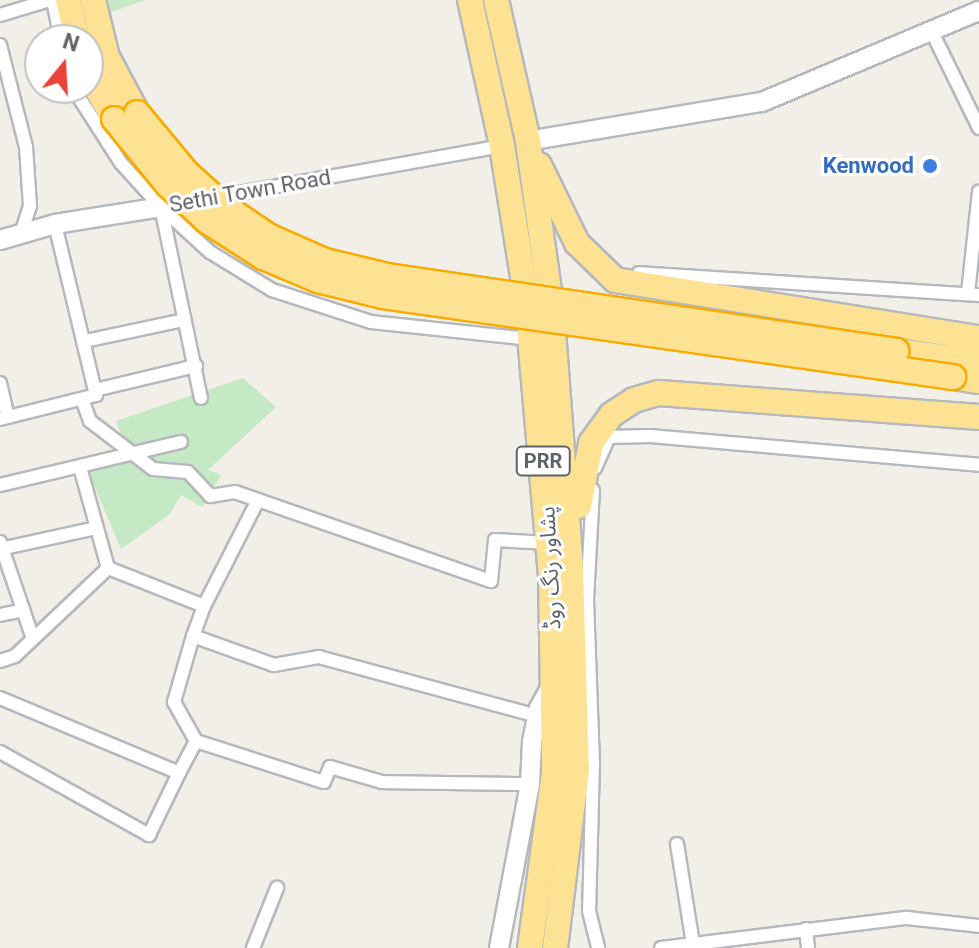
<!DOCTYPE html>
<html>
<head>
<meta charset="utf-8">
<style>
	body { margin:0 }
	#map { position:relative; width:979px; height:948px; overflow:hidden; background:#f1efe8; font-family:Roboto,"Noto Sans Arabic",sans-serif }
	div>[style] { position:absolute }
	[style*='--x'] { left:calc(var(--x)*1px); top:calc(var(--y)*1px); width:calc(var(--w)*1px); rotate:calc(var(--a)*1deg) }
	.green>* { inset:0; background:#c5e8c5 }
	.roads { filter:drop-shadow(2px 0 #b5b8bc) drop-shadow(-2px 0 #b5b8bc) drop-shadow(0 2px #b5b8bc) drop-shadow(0 -2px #b5b8bc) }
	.street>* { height:12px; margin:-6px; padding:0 6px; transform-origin:6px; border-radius:6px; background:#fff }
	.secondary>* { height:18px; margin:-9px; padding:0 9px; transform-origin:9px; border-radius:9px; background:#fff }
	.highway>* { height:24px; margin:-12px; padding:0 12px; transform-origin:12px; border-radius:12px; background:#fde293 }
	.bridges { filter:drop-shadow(2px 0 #f9ab00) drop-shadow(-2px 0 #f9ab00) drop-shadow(0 2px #f9ab00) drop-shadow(0 -2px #f9ab00) }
	.highway-bridge>* { height:24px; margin:-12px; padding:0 12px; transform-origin:12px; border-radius:12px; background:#fde293 }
	.dots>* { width:22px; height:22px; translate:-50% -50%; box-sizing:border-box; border:4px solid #fff; border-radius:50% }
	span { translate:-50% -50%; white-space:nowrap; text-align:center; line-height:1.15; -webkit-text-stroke:6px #fff; paint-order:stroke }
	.shield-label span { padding:2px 6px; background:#fff; border:2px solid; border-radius:6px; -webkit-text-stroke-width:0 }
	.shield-label { font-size:20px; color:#5f6368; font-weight:700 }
	.shop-label { font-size:22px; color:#366cbe; font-weight:700 }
	.right { translate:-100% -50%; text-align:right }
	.street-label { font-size:22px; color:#5f6368 }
	.north { position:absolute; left:24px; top:24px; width:80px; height:80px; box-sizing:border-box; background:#fff; border:2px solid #bfc1c3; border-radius:50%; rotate:18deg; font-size:22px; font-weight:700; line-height:32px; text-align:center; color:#5f6368 }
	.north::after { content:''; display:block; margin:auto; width:28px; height:36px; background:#ea4335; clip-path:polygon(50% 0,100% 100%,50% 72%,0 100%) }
</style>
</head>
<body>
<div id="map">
	<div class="green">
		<div style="clip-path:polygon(108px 0,145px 0,109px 13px)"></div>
		<div style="clip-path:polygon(243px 378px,276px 407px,208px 470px,221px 475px,202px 507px,181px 495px,170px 514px,121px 549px,82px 457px,127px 450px,116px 421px)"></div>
	</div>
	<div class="roads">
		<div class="street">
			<div style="--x:53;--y:0;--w:41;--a:78.7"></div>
			<div style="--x:0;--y:15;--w:52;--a:-16.7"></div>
			<div style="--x:932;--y:32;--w:107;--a:63.9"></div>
			<div style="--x:0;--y:45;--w:105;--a:75.7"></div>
			<div style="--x:26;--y:147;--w:59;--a:86.1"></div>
			<div style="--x:30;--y:206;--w:26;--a:108"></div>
			<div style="--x:73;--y:88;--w:89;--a:57.4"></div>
			<div style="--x:121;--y:163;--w:59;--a:47.7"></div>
			<div style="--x:161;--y:207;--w:67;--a:42.6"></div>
			<div style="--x:210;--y:252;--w:73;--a:31.5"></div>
			<div style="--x:272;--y:290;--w:104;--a:17.9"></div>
			<div style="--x:371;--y:322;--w:161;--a:6.1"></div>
			<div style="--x:216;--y:197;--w:291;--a:-10.1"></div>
			<div style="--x:161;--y:207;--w:195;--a:78.2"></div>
			<div style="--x:639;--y:273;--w:341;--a:3.7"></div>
			<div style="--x:968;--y:293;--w:102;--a:-83.8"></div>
			<div style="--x:85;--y:341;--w:101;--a:-12"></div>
			<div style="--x:0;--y:383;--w:35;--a:77"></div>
			<div style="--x:95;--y:390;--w:104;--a:-13.4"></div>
			<div style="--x:82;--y:399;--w:23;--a:70"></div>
			<div style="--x:90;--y:421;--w:79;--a:37.3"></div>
			<div style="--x:153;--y:469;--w:35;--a:5"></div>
			<div style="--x:188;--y:472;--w:33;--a:47"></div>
			<div style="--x:210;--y:496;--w:25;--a:-9"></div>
			<div style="--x:235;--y:492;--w:271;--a:19.2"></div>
			<div style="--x:491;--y:581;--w:41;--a:-84.4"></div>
			<div style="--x:495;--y:540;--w:54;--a:3.2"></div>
			<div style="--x:0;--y:419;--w:99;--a:-14"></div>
			<div style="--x:96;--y:395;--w:176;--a:-103.5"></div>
			<div style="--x:80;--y:467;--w:105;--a:74.5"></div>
			<div style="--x:595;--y:468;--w:34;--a:-66"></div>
			<div style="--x:609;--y:437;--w:41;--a:-1.4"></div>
			<div style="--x:650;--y:436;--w:330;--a:5"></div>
			<div style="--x:0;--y:485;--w:186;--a:-13.4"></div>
			<div style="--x:0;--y:542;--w:102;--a:71.2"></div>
			<div style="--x:0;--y:549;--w:98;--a:-12.3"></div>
			<div style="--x:587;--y:600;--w:162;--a:87.9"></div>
			<div style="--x:593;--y:762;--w:149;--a:91.5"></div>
			<div style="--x:589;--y:911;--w:38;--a:76"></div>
			<div style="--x:204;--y:606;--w:32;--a:110"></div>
			<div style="--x:193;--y:636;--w:86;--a:19.7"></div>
			<div style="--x:274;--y:665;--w:46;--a:-10.1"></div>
			<div style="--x:319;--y:657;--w:226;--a:15.1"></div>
			<div style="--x:574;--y:613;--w:18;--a:-45"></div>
			<div style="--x:587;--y:600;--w:110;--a:-86.9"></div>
			<div style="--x:0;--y:615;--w:24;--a:-12"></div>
			<div style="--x:193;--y:636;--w:69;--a:106.1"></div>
			<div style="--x:174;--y:702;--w:45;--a:60.6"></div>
			<div style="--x:0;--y:661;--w:16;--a:-18"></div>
			<div style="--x:15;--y:656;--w:128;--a:-43.4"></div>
			<div style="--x:108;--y:568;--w:103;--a:21.6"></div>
			<div style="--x:204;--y:606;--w:119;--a:-63"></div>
			<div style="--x:0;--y:698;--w:194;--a:22.7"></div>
			<div style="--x:179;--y:773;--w:36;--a:-62"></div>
			<div style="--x:196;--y:741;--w:134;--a:17.8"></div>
			<div style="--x:324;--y:782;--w:16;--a:-68"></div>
			<div style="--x:330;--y:767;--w:54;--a:16.1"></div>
			<div style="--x:382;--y:782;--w:148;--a:0.8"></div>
			<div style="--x:0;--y:752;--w:171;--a:29.1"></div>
			<div style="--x:149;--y:835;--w:69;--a:-64.2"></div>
			<div style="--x:677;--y:844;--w:101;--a:80.9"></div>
			<div style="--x:806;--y:929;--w:19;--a:84"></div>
			<div style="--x:253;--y:948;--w:65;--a:-68.2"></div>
			<div style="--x:661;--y:948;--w:248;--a:-7"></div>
			<div style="--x:907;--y:918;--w:72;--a:6.3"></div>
		</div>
		<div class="secondary">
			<div style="--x:528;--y:141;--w:237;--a:-9.5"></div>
			<div style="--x:762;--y:102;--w:235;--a:-22.8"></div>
			<div style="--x:0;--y:240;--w:57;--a:-16.2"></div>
			<div style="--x:55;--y:224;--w:107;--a:-9.1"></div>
			<div style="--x:499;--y:948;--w:167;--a:-79.3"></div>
			<div style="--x:530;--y:784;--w:43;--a:-87.3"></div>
			<div style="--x:532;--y:741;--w:34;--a:-78"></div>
			<div style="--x:539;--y:708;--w:25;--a:-61"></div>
		</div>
		<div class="highway">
			<div style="--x:68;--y:0;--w:41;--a:76"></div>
			<div style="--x:93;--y:0;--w:59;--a:76.2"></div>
			<div style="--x:107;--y:57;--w:64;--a:61.8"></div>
			<div style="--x:470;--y:0;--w:149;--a:77.6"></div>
			<div style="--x:502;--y:146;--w:158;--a:80.9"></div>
			<div style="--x:527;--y:302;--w:273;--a:85"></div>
			<div style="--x:551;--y:574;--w:199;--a:89.1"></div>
			<div style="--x:554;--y:773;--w:177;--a:97.8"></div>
			<div style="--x:496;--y:0;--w:145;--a:77.2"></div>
			<div style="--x:528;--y:141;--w:165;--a:82"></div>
			<div style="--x:551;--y:304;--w:269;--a:85.7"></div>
			<div style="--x:571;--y:572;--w:197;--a:88.3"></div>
			<div style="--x:577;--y:769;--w:180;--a:97"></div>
			<div style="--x:88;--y:73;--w:53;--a:60.5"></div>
			<div style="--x:539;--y:165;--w:87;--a:64"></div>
			<div style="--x:577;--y:243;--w:53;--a:44.2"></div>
			<div style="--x:615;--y:280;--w:369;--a:9.1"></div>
			<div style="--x:897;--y:351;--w:83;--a:7.6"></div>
			<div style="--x:953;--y:377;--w:26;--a:9"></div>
			<div style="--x:579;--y:506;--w:64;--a:-79.2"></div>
			<div style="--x:591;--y:443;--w:34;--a:-54"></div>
			<div style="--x:611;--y:415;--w:27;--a:-33"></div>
			<div style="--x:634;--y:400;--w:26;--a:-16"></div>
			<div style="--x:659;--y:393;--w:321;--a:4.3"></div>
		</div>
	</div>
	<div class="bridges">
		<div class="highway-bridge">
			<div style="--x:137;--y:113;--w:77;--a:50.3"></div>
			<div style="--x:186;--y:172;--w:47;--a:42.4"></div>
			<div style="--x:221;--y:204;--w:57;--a:34.2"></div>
			<div style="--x:268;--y:236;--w:62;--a:23.7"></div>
			<div style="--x:325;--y:261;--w:65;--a:13.4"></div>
			<div style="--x:388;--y:276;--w:514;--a:8.38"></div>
			<div style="--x:114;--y:119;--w:85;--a:50.7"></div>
			<div style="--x:168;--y:185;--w:53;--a:42.7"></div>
			<div style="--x:207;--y:221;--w:67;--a:32.7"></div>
			<div style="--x:263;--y:257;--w:60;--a:22.7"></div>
			<div style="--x:318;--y:280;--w:67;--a:13.8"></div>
			<div style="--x:383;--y:296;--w:576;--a:8.09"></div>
		</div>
	</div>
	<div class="dots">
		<div style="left:930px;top:166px;background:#3f7fe0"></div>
	</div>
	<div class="shield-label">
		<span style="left:543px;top:461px">PRR</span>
	</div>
	<div class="shop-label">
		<span class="right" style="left:914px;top:166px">Kenwood</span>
	</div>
	<div class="street-label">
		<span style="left:250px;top:191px;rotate:-10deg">Sethi Town Road</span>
		<span style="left:550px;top:568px;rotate:-93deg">پشاور رنگ روڈ</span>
	</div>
	<div class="north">N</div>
</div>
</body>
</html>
